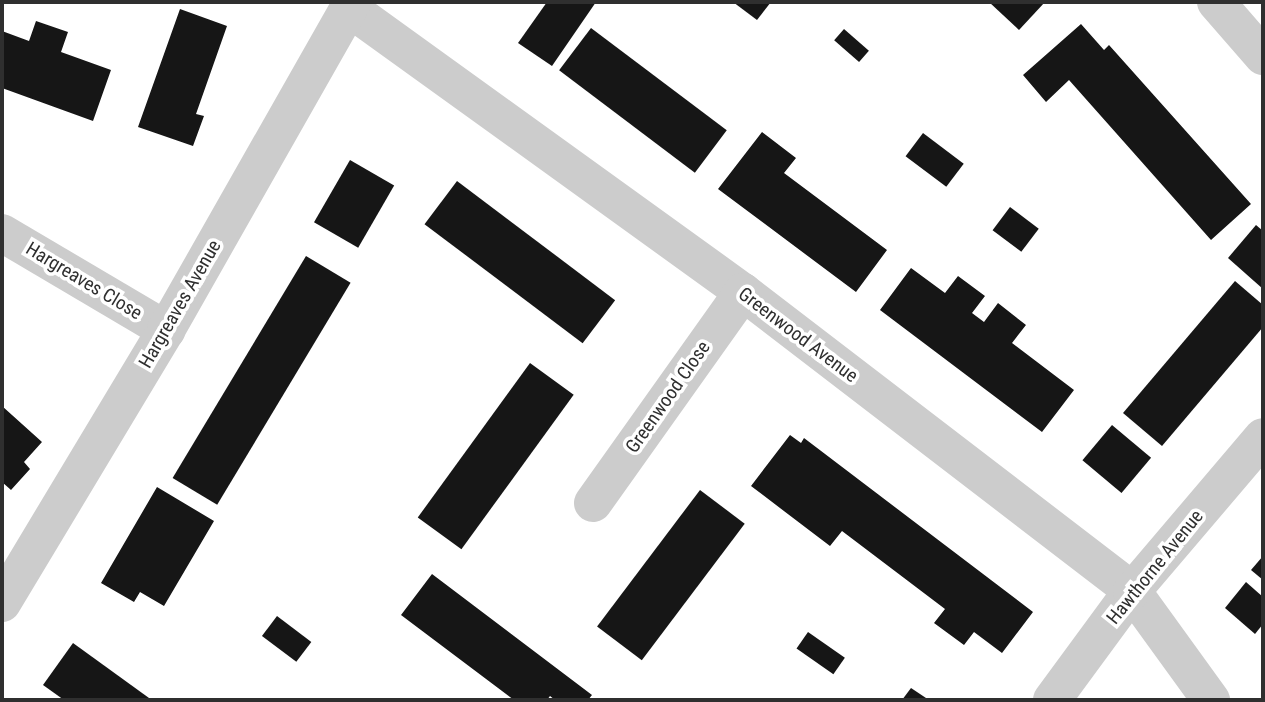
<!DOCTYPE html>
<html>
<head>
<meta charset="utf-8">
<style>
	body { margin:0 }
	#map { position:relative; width:1265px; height:702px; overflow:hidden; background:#fff; font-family:"Roboto Condensed",sans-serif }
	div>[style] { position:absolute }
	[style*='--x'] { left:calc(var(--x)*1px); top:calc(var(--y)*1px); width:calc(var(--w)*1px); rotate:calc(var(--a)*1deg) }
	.building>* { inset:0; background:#161616; transform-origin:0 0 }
	.minor>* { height:38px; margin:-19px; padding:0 19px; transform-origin:19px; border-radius:19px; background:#ccc }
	span { translate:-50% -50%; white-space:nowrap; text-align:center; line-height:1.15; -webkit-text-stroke:7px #fff; paint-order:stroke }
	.street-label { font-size:19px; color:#2f2f2f }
	.frame { position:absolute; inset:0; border:4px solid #2f2f2f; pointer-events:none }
</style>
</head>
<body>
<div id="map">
	<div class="building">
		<div style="clip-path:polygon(547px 2px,596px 2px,552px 66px,518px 43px)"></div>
		<div style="clip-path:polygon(733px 2px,771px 2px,757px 20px)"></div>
		<div style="clip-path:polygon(989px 2px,1045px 2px,1019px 30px)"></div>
		<div style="clip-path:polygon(180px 9px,227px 26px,196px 114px,204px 116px,193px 146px,138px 127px)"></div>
		<div style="clip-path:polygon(36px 21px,68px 32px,61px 52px,111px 70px,93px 121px,2px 88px,2px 31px,29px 41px)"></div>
		<div style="clip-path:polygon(1081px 24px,1104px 50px,1109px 45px,1251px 204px,1211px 240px,1069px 80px,1046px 102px,1023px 75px)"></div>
		<div style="left:591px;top:28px;width:170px;height:53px;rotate:37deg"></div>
		<div style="left:844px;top:29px;width:33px;height:15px;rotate:41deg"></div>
		<div style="clip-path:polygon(762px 132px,796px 158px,784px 173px,887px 250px,856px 292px,718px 189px)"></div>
		<div style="left:923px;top:133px;width:51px;height:29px;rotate:37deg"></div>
		<div style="left:350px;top:160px;width:51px;height:72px;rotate:30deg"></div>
		<div style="left:457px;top:181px;width:198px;height:54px;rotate:37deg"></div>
		<div style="left:1010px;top:207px;width:36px;height:29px;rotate:37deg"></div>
		<div style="clip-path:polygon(1256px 225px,1263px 231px,1263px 289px,1228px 258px)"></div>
		<div style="left:306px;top:256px;width:52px;height:259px;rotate:31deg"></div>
		<div style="clip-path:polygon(911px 268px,945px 293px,958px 276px,985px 296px,972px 313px,984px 322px,998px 303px,1026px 325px,1012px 343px,1074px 390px,1042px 432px,880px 310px)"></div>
		<div style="clip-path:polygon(1235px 281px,1263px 305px,1263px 327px,1162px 446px,1123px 413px)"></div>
		<div style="left:530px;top:363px;width:54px;height:191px;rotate:36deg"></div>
		<div style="clip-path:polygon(2px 406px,42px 442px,24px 462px,30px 469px,11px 490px,2px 482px)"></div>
		<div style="left:1112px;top:425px;width:51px;height:46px;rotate:40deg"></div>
		<div style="clip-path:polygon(790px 435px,801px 443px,804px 438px,1033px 612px,1002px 653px,974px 632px,964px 645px,934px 623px,945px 609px,842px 531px,830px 546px,751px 486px)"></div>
		<div style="clip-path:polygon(157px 487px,214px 521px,164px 606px,140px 592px,134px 602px,101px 583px)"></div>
		<div style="left:700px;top:490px;width:56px;height:171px;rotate:37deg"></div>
		<div style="clip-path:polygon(1263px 556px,1263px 580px,1251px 570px)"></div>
		<div style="clip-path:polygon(432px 574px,592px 695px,588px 700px,555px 700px,550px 696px,547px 700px,514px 700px,401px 615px)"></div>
		<div style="clip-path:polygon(1246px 582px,1263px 597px,1263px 624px,1255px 634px,1225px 608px)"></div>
		<div style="left:277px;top:616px;width:43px;height:25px;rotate:37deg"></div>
		<div style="left:808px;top:632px;width:45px;height:20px;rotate:35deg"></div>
		<div style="clip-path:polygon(73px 643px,149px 698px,148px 700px,64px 700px,43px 685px)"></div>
		<div style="clip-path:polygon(911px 688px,929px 700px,902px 700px)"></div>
	</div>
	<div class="minor">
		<div style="--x:1216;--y:2;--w:72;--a:49"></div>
		<div style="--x:349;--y:8;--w:486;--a:35.8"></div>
		<div style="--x:743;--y:292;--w:491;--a:37.5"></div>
		<div style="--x:1132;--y:591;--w:135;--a:54.1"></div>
		<div style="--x:2;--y:233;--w:191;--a:30.6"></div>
		<div style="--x:593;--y:503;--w:259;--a:-54.6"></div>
		<div style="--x:2;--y:603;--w:318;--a:-59"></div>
		<div style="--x:166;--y:330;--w:377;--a:-60.4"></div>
		<div style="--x:1052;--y:700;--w:135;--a:-53.7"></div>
		<div style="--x:1132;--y:591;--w:202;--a:-49.6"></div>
	</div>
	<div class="street-label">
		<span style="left:84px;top:281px;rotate:31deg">Hargreaves Close</span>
		<span style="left:180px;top:304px;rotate:-60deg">Hargreaves Avenue</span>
		<span style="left:798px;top:335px;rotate:37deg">Greenwood Avenue</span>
		<span style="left:668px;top:397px;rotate:-55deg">Greenwood Close</span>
		<span style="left:1155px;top:567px;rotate:-51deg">Hawthorne Avenue</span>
	</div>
	<div class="frame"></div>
</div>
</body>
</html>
